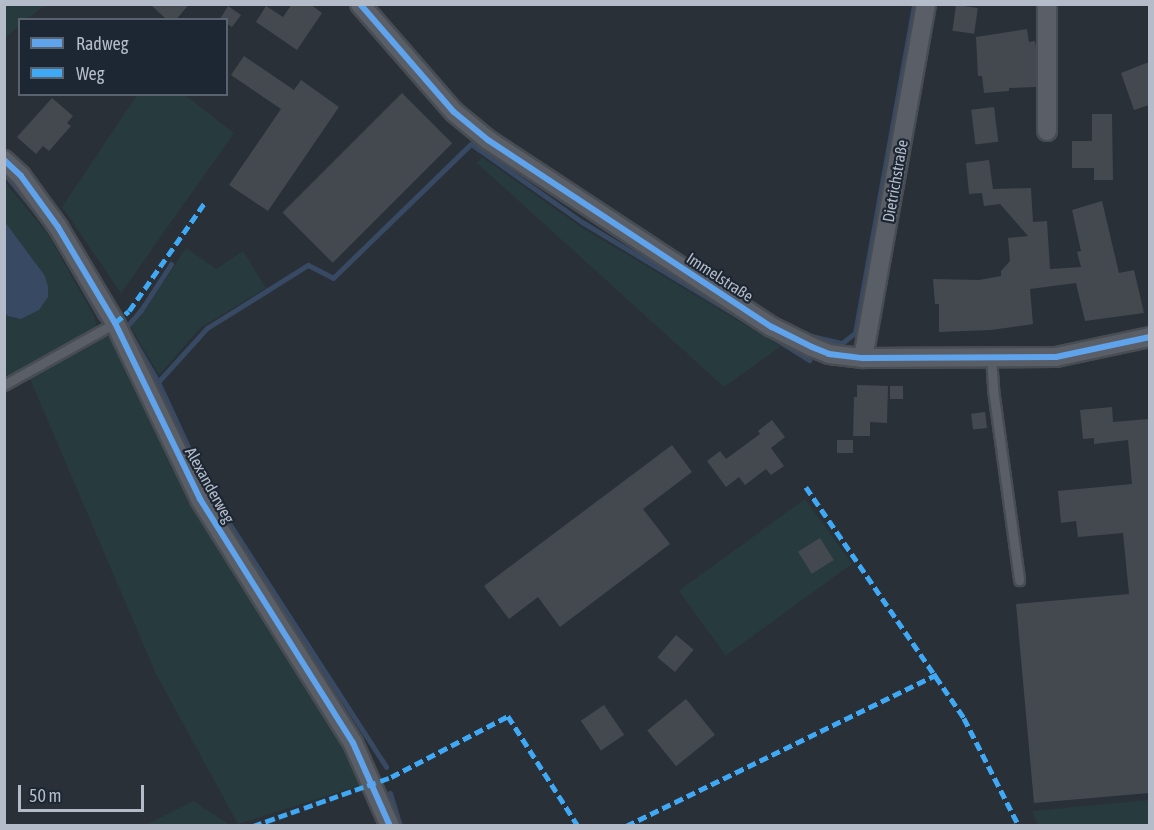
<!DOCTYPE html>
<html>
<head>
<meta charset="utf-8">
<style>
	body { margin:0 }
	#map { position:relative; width:1154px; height:830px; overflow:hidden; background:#2a3038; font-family:"Asap Condensed",sans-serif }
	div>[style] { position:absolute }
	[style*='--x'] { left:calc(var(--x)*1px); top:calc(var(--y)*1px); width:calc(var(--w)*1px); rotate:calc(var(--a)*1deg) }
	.green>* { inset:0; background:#273a3e; transform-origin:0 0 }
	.water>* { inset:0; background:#384963 }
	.stream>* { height:5px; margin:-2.5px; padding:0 2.5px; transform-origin:2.5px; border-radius:2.5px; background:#384963 }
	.building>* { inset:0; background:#444950; transform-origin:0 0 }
	.roads { filter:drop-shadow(2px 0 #484c53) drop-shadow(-2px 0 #484c53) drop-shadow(0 2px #484c53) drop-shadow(0 -2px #484c53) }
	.lane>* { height:9px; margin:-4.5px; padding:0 4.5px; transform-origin:4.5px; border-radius:4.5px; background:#5a5e66 }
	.street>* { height:18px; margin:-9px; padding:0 9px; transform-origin:9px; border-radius:9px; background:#5a5e66 }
	.quiet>* { height:4.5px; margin-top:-2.25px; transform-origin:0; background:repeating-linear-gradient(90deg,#3fa9f5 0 9px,transparent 0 13.5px) }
	.cycleway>* { height:6px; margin:-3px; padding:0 3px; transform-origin:3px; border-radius:3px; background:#60a3ed }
	span { translate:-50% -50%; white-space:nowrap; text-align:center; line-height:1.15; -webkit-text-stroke:4.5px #1d2633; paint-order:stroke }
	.street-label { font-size:16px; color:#b4bcc9 }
	.frame { position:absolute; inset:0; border:6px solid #b4bcc9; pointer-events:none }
	.legend { position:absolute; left:18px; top:18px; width:210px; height:78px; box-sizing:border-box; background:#1d2633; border:2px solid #59626f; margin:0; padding:8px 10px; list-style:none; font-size:18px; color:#b4bcc9 }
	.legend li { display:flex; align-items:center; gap:12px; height:30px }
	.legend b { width:30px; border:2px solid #59626f }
	.scale { position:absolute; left:18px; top:785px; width:126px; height:27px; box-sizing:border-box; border:3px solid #b4bcc9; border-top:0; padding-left:8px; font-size:18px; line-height:21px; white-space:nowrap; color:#b4bcc9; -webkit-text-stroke:4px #1d2633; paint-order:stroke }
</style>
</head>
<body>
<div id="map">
	<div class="green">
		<div style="clip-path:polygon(5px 4px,46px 4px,46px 5px,27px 19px,20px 20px,19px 26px,5px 38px)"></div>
		<div style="clip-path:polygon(137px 95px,185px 95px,234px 133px,121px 293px,62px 207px)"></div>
		<div style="clip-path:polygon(482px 157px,581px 227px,781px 346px,724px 387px,477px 163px)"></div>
		<div style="clip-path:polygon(4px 181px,48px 234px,95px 318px,96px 328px,5px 378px)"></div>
		<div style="clip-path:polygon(186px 248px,216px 269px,243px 251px,266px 288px,200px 328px,159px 375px,130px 326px,144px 311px)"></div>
		<div style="clip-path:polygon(106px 335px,121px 346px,348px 745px,365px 784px,238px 824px,156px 674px,30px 379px)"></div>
		<div style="left:805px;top:499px;width:80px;height:156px;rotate:54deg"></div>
		<div style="clip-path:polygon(1149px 800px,1149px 825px,1038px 825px,1032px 811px)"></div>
		<div style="clip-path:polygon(193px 801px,230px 825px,146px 825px)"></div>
	</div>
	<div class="water">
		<div style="clip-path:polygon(5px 222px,45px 276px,48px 287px,48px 297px,39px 310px,21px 319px,8px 316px,5px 313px)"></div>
	</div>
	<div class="stream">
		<div style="--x:4;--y:173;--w:62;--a:50.9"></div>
		<div style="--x:59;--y:246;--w:83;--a:60.3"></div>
		<div style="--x:171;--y:264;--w:55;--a:123.1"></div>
		<div style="--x:141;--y:310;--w:23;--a:131"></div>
		<div style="--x:126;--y:327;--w:64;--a:59.8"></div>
		<div style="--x:158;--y:382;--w:121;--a:65.1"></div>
		<div style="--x:209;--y:492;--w:327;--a:57.2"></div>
		<div style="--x:807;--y:335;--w:36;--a:13"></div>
		<div style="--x:842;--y:343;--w:16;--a:-38"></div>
		<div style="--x:855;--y:333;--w:334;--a:-79.8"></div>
		<div style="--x:772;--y:337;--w:44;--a:31.9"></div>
		<div style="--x:158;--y:382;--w:73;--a:-47.8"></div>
		<div style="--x:207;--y:328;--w:119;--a:-32"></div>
		<div style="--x:308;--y:265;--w:28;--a:27"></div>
		<div style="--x:333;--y:278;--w:192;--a:-44.2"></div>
		<div style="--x:471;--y:144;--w:136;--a:35.1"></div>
		<div style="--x:582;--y:222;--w:197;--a:31.1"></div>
		<div style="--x:390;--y:793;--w:34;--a:73"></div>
	</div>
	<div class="building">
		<div style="clip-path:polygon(150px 4px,189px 4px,176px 20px,167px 20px)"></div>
		<div style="clip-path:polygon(292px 4px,310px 4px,322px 13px,297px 50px,256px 22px,266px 6px,283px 17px)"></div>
		<div style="left:956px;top:5px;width:22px;height:26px;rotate:8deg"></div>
		<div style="clip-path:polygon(228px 6px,241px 15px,232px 27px,226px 23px,226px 20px,220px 19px)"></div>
		<div style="clip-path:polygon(1027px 29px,1029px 42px,1035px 41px,1036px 47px,1036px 87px,1009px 88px,1009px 91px,984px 93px,982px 76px,978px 76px,976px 37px)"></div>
		<div style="clip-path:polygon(244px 56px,294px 90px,301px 80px,339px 107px,268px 211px,229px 185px,281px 109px,231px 75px)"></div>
		<div style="clip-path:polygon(1149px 62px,1149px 105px,1134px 110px,1121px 73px)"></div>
		<div style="left:402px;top:93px;width:71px;height:169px;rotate:45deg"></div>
		<div style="clip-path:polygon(52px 98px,73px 116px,67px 123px,71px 126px,49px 151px,43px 146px,36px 154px,17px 137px)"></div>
		<div style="left:994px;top:107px;width:35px;height:23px;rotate:83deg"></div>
		<div style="clip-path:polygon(1092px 114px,1112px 114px,1113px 180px,1094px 180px,1094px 168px,1072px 168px,1072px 141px,1092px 141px)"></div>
		<div style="clip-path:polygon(989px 160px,993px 189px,1031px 188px,1033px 222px,1047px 221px,1050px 269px,1081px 267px,1077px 252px,1081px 251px,1072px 210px,1102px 201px,1119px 273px,1134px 270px,1144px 313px,1085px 321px,1076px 283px,1030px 289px,1033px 324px,991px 330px,939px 332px,939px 304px,935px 304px,933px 279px,979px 280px,1001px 276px,1001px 271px,1010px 261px,1008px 238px,1028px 236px,1000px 204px,984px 206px,982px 193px,969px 194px,966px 163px)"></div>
		<div style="clip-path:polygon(857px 385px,888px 386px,887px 423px,870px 422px,870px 436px,853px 436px,854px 397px,857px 397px)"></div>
		<div style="left:890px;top:386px;width:13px;height:13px"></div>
		<div style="clip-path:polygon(1112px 407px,1113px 422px,1149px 419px,1149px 793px,1034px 803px,1016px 604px,1129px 594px,1123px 533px,1078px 537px,1076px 521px,1061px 523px,1058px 491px,1132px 484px,1128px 440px,1094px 444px,1094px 438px,1083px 439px,1080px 410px)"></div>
		<div style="left:985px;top:412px;width:16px;height:14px;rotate:83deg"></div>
		<div style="clip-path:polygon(772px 420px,785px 437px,771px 448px,784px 466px,771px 475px,766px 469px,745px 485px,739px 477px,726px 487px,707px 461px,720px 451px,726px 459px,760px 434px,758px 431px)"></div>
		<div style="left:837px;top:440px;width:16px;height:13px"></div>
		<div style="clip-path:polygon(672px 445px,692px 472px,643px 509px,670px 544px,560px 627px,538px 597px,509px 619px,484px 586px)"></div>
		<div style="left:820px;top:538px;width:26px;height:26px;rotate:58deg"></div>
		<div style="left:676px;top:635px;width:23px;height:29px;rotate:40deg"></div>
		<div style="left:686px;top:699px;width:46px;height:50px;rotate:51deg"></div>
		<div style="left:604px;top:705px;width:36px;height:28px;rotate:56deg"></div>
	</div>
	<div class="roads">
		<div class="lane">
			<div style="--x:991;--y:357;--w:32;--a:86"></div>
			<div style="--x:993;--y:389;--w:193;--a:82.2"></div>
			<div style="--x:4;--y:385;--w:127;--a:-29.2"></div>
		</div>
		<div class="street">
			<div style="--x:360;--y:4;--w:143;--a:49"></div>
			<div style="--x:454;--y:112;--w:44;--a:39.5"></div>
			<div style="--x:488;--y:140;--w:340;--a:33.4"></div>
			<div style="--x:772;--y:327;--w:45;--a:26.6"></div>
			<div style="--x:812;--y:347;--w:18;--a:22"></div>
			<div style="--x:829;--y:354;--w:34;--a:7"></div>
			<div style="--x:863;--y:358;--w:193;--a:-0.3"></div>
			<div style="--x:1056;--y:357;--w:96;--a:-12"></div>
			<div style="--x:1047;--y:4;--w:127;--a:90"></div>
			<div style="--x:4;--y:160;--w:23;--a:43"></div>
			<div style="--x:21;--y:176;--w:63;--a:54"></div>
			<div style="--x:58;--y:227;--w:112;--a:59.3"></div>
			<div style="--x:115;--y:323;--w:195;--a:64.2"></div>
			<div style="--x:200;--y:499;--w:288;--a:57.9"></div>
			<div style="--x:353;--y:743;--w:91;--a:66"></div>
			<div style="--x:863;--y:358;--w:360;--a:-79.9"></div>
		</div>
	</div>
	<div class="quiet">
		<div style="--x:115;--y:323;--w:18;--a:-41"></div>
		<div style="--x:129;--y:311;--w:133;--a:-55.1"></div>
		<div style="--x:806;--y:487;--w:280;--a:55.6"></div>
		<div style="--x:964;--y:718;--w:121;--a:63"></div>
		<div style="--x:253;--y:826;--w:146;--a:-19.5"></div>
		<div style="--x:391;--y:777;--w:132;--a:-27.5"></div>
		<div style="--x:508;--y:716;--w:130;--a:57.5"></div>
		<div style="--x:626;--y:826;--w:346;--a:-26"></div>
	</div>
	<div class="cycleway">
		<div style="--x:360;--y:4;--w:143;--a:49"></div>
		<div style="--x:454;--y:112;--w:44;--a:39.5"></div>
		<div style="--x:488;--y:140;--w:340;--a:33.4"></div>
		<div style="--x:772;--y:327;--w:45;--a:26.6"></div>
		<div style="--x:812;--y:347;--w:18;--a:22"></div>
		<div style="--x:829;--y:354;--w:34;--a:7"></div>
		<div style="--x:863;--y:358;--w:193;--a:-0.3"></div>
		<div style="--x:1056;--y:357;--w:96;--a:-12"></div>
		<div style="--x:4;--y:160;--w:23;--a:43"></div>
		<div style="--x:21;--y:176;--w:63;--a:54"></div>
		<div style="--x:58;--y:227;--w:112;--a:59.3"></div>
		<div style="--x:115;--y:323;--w:195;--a:64.2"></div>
		<div style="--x:200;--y:499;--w:288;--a:57.9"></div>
		<div style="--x:353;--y:743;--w:91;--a:66"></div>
	</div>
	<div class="street-label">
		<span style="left:895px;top:181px;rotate:-80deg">Dietrichstraße</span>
		<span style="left:720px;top:277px;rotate:33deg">Immelstraße</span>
		<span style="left:210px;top:485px;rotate:61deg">Alexanderweg</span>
	</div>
	<div class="frame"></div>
	<ul class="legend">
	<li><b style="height:8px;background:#60a3ed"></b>Radweg</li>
	<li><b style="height:8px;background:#3fa9f5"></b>Weg</li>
	</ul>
	<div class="scale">50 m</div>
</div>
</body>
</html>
